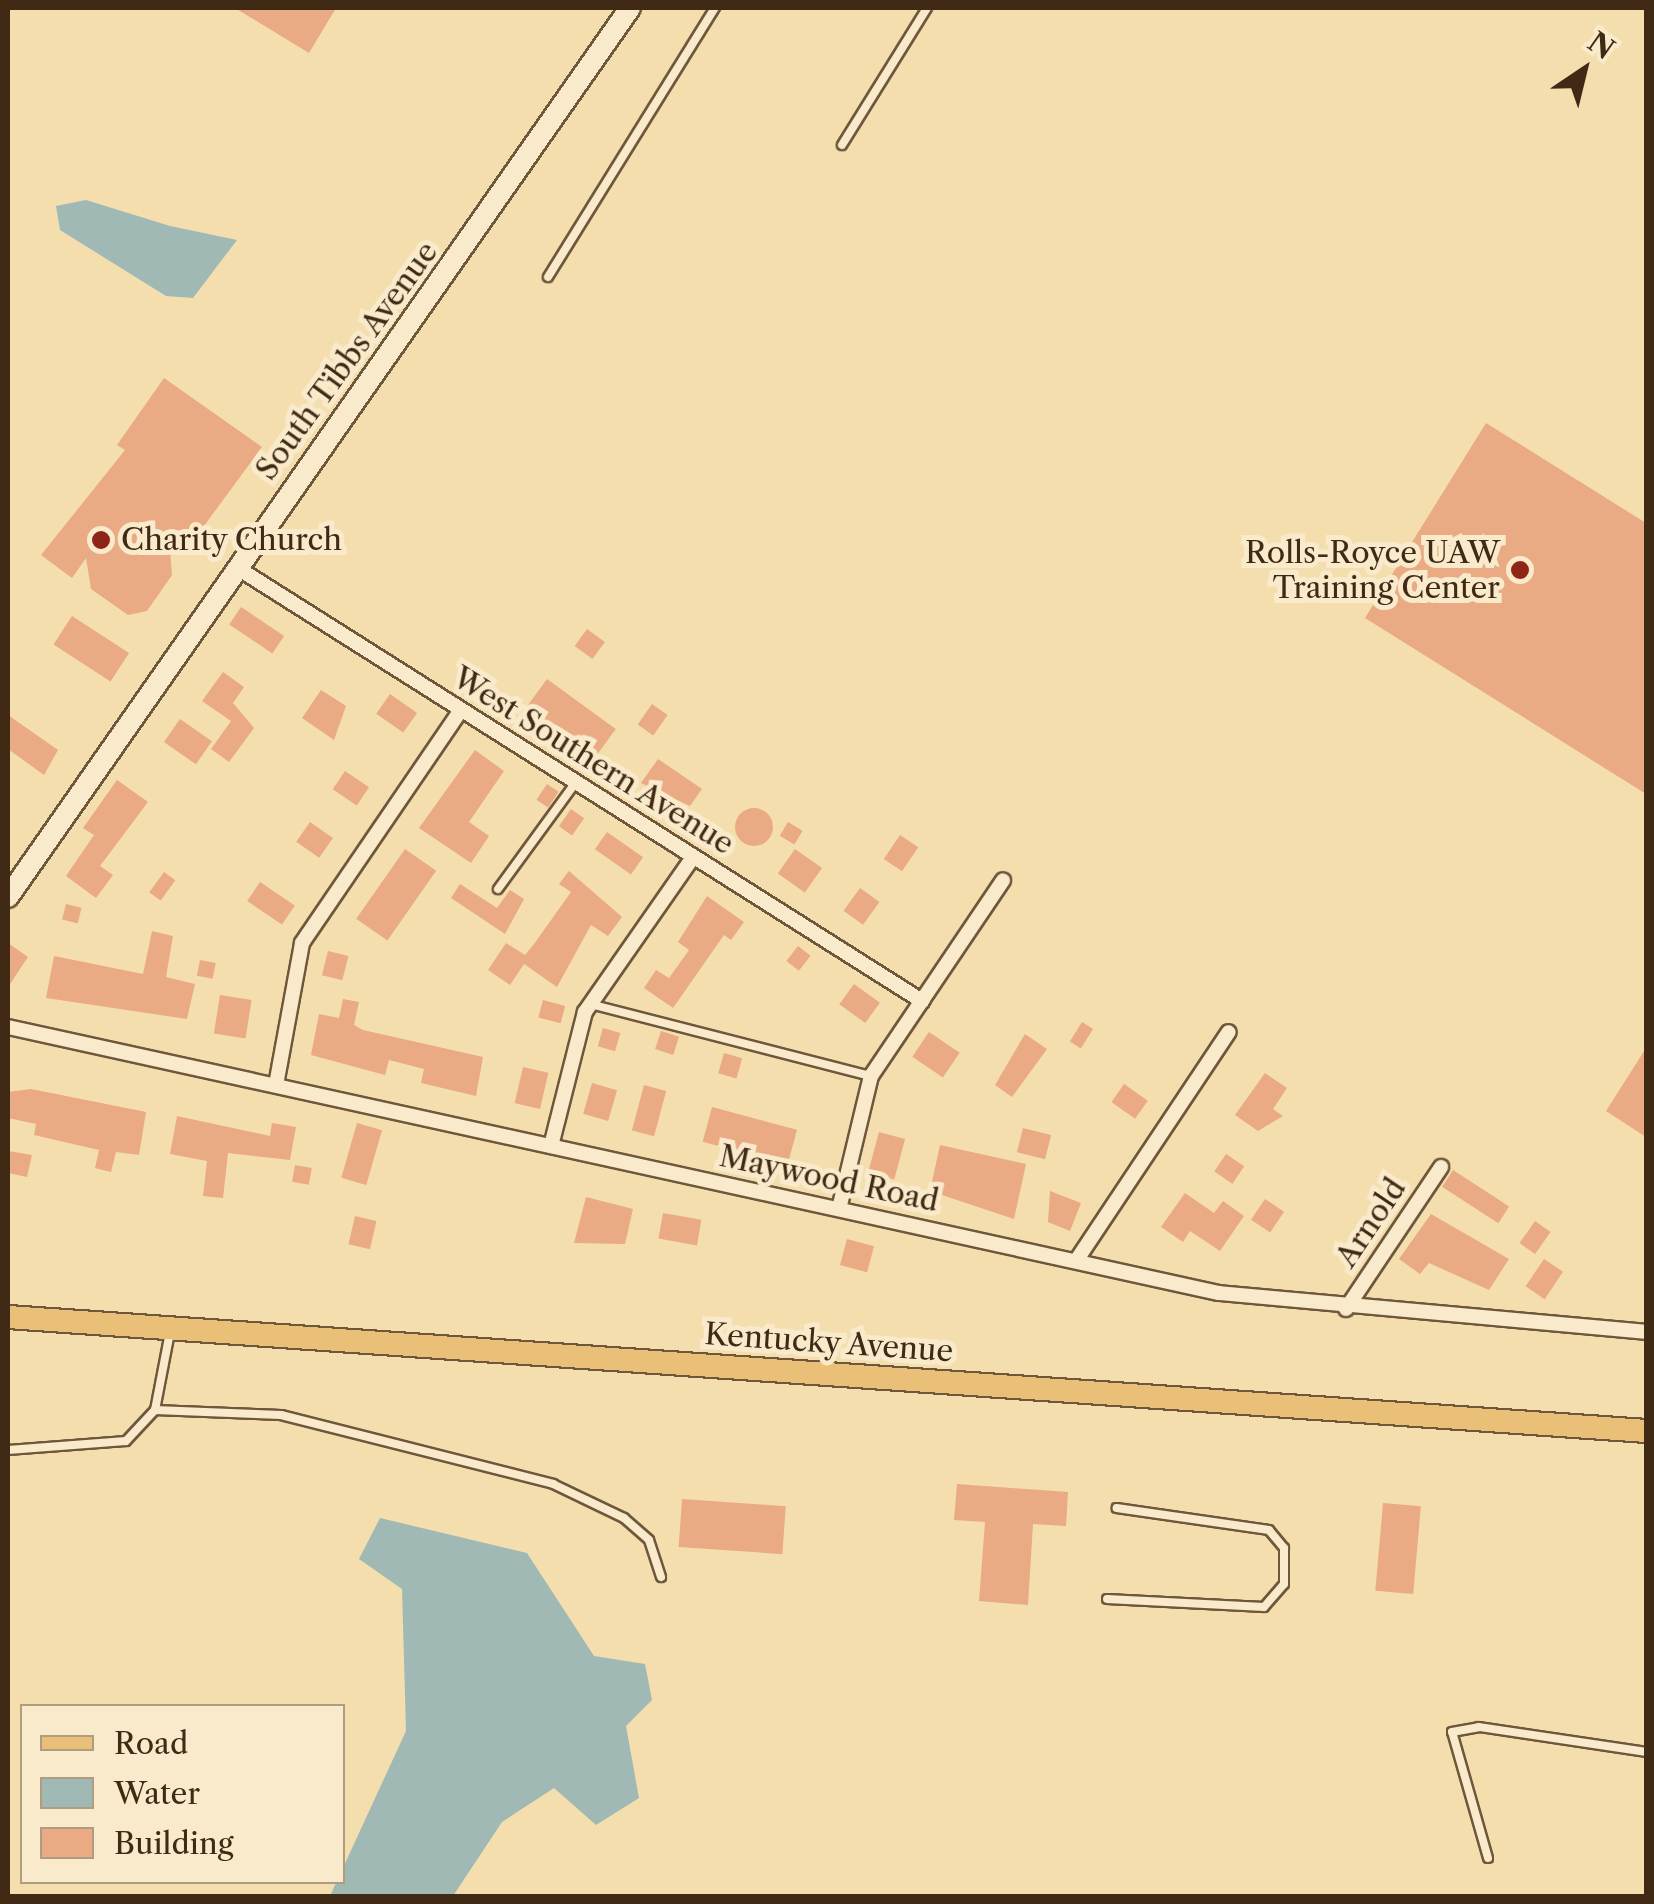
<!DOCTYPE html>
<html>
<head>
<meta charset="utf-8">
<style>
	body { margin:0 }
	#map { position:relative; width:1654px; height:1904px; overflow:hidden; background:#f4deae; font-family:"Libre Caslon Text",serif }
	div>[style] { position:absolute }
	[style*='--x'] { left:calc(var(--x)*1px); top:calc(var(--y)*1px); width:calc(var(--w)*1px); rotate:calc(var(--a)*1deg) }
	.water>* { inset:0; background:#a0b9b5 }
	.building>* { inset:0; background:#e9aa84; transform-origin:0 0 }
	.round { border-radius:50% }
	.roads { filter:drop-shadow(2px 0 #6e573b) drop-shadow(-2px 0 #6e573b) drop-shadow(0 2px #6e573b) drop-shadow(0 -2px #6e573b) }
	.service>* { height:8px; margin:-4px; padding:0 4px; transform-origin:4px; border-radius:4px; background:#f8eaca }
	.minor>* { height:14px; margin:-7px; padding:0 7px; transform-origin:7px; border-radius:7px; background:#f8eaca }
	.secondary>* { height:20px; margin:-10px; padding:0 10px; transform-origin:10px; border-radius:10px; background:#f8eaca }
	.primary>* { height:22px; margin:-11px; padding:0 11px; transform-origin:11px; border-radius:11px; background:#eabf77 }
	.dots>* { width:28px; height:28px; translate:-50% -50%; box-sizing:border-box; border:5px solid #f8eaca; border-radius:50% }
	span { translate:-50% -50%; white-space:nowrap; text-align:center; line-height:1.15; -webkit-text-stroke:10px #f8eaca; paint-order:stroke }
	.street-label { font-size:30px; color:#412a15 }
	.poi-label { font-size:30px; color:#412a15 }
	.left { translate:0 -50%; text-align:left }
	.right { translate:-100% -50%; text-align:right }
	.frame { position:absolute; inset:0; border:10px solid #412a15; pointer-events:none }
	.legend { position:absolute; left:20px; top:1704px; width:325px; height:180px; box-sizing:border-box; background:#f8eaca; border:2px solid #af9d82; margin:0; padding:12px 18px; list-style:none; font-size:30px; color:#412a15 }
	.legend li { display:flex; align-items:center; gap:20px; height:50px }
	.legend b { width:50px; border:2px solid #af9d82 }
	.north { position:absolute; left:1534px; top:20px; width:100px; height:100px; -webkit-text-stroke:8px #f8eaca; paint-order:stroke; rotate:35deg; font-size:28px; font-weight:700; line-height:40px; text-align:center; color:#412a15 }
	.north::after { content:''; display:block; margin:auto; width:35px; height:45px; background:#412a15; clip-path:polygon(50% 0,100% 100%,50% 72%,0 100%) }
</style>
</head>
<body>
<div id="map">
	<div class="water">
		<div style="clip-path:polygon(86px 200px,170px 226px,237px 240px,193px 298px,166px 296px,60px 230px,56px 206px)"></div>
		<div style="clip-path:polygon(380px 1518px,527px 1553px,594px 1656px,645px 1664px,652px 1700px,626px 1726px,639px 1798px,596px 1825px,554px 1788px,502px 1822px,453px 1896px,330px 1896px,406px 1731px,402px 1589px,359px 1559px)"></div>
	</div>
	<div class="building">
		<div style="clip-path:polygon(235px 8px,336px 8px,309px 53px)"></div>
		<div style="clip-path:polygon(164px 378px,262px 447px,187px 549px,169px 535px,172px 575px,147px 611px,128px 615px,91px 589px,86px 558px,72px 578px,41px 555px,125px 450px,117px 445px)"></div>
		<div style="clip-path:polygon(1486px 423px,1646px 523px,1646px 794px,1365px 618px)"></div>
		<div style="left:241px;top:607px;width:52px;height:21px;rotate:34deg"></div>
		<div style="left:72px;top:616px;width:68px;height:34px;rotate:33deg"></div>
		<div style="left:587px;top:629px;width:22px;height:21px;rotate:36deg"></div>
		<div style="clip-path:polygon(223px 672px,244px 687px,233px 703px,254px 728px,229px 762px,211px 749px,231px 721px,202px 701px)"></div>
		<div style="left:547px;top:679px;width:85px;height:44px;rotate:36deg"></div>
		<div style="clip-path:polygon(321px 690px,346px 706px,334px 740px,302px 718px)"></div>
		<div style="left:390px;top:694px;width:33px;height:24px;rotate:35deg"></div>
		<div style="left:652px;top:704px;width:19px;height:25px;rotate:35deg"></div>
		<div style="clip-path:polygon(8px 715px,58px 750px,44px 775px,8px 749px)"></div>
		<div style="left:180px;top:719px;width:39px;height:28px;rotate:35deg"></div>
		<div style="clip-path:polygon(475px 750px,504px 771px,469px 822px,489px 836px,471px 863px,419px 828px)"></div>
		<div style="clip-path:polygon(658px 759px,702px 789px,690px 806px,641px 783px)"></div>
		<div style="left:345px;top:771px;width:29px;height:22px;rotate:34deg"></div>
		<div style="clip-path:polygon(117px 780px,148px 802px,100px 866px,113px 875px,96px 898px,66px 876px,94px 835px,83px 828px)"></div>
		<div style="left:547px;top:784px;width:14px;height:19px;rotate:34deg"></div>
		<div class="round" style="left:735px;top:808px;width:38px;height:38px"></div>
		<div style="left:571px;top:809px;width:16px;height:21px;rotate:35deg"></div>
		<div style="left:310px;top:822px;width:28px;height:24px;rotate:35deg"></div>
		<div style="left:788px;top:822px;width:17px;height:16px;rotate:31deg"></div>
		<div style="left:607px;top:832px;width:44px;height:21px;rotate:35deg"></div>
		<div style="left:900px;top:835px;width:22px;height:29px;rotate:34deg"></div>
		<div style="left:405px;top:849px;width:38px;height:85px;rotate:35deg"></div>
		<div style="left:795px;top:849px;width:33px;height:30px;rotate:35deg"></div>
		<div style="clip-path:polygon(569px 871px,622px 917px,608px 936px,591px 925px,557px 987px,524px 964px,510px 985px,488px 970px,506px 943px,525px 955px,534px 944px,571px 892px,559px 884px)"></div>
		<div style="left:164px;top:872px;width:14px;height:25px;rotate:36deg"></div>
		<div style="left:260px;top:882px;width:42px;height:23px;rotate:34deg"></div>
		<div style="clip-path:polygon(460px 884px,497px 908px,510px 890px,524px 899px,505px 934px,451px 898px)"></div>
		<div style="left:860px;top:888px;width:24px;height:28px;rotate:36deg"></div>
		<div style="clip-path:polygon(707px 896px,744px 922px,731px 940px,724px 935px,673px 1008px,644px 988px,656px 970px,669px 978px,689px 950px,678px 942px)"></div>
		<div style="left:66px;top:904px;width:16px;height:16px;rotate:14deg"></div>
		<div style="clip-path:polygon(152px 931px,173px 936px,166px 977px,195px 984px,187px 1019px,46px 998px,54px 956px,143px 974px)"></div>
		<div style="clip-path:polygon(8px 943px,28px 957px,8px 987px)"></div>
		<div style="left:798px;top:946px;width:16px;height:19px;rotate:38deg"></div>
		<div style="left:328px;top:951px;width:21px;height:25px;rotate:14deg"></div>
		<div style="left:200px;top:960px;width:16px;height:16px;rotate:11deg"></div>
		<div style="left:854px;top:984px;width:32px;height:25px;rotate:36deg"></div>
		<div style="left:220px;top:995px;width:32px;height:39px;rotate:9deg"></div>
		<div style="clip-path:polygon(343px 999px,359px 1002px,354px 1025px,363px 1030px,483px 1057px,476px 1096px,421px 1083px,424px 1069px,389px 1060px,385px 1075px,311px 1055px,319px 1014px,339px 1018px)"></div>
		<div style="left:543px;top:1000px;width:23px;height:18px;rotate:15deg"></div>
		<div style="left:1082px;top:1022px;width:13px;height:23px;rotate:32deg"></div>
		<div style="left:603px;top:1028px;width:18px;height:19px;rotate:16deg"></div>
		<div style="left:661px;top:1031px;width:19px;height:19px;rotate:18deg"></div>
		<div style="left:929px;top:1032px;width:37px;height:30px;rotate:34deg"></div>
		<div style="clip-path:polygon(1025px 1034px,1047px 1049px,1012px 1097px,995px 1085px)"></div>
		<div style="clip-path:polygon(1646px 1048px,1646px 1137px,1606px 1111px)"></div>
		<div style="left:724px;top:1053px;width:19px;height:21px;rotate:16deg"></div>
		<div style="left:523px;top:1067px;width:26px;height:37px;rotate:13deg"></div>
		<div style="clip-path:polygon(1265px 1073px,1287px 1088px,1273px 1109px,1283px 1116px,1258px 1131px,1235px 1115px)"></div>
		<div style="left:592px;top:1083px;width:26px;height:32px;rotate:16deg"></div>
		<div style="left:1124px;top:1084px;width:29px;height:22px;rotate:35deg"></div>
		<div style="left:644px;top:1085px;width:23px;height:47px;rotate:15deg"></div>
		<div style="clip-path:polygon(31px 1089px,146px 1112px,139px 1155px,116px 1152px,111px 1172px,95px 1168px,99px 1150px,34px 1135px,36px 1124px,8px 1118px,8px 1092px)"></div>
		<div style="left:712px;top:1107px;width:88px;height:36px;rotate:15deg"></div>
		<div style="clip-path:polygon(177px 1116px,270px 1136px,272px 1123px,296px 1127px,290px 1160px,228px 1153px,223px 1198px,203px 1196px,207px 1161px,170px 1154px)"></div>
		<div style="left:357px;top:1123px;width:26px;height:57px;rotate:16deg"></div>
		<div style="left:1023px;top:1128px;width:29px;height:25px;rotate:14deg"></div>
		<div style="left:879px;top:1132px;width:27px;height:42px;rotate:15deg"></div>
		<div style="clip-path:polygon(940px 1145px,1026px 1164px,1014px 1219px,930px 1191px)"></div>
		<div style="clip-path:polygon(8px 1151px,32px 1155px,27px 1177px,8px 1173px)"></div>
		<div style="left:1226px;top:1154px;width:22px;height:21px;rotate:34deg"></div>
		<div style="left:295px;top:1165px;width:17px;height:17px;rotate:10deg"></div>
		<div style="left:1453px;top:1170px;width:67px;height:20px;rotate:33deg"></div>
		<div style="clip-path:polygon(1050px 1191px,1081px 1203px,1070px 1231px,1048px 1222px)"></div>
		<div style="clip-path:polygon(1185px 1193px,1214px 1213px,1223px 1201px,1244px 1216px,1220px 1251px,1190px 1231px,1183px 1242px,1161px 1227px)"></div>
		<div style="clip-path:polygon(586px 1197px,633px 1209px,625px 1244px,574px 1243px)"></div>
		<div style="left:1265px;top:1199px;width:23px;height:25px;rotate:34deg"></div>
		<div style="left:663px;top:1213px;width:39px;height:26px;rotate:10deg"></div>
		<div style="clip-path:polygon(1431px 1214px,1509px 1259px,1489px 1290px,1429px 1263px,1420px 1274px,1399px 1259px)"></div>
		<div style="left:355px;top:1216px;width:22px;height:29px;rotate:13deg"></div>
		<div style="left:1535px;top:1221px;width:19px;height:27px;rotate:35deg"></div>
		<div style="left:847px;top:1239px;width:28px;height:27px;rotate:15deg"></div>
		<div style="left:1544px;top:1259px;width:23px;height:33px;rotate:34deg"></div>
		<div style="clip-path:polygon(957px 1484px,1068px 1492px,1066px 1526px,1033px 1524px,1028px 1605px,979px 1601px,985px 1522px,954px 1520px)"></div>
		<div style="left:682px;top:1499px;width:104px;height:48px;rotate:4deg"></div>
		<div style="left:1383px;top:1503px;width:38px;height:88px;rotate:5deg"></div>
	</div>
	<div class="roads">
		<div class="service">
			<div style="--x:842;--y:145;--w:161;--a:-58.2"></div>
			<div style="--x:548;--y:277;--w:317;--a:-58.2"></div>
			<div style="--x:498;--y:889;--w:132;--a:-53.9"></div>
			<div style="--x:590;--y:1004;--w:290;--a:14.4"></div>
			<div style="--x:155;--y:1410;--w:126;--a:2.3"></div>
			<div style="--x:281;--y:1415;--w:281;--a:14.2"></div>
			<div style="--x:553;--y:1484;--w:79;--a:25.6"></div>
			<div style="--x:624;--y:1518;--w:33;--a:41"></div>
			<div style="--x:649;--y:1540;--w:39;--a:72"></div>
			<div style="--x:8;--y:1450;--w:118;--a:-4.4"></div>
			<div style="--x:126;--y:1441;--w:42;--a:-46.9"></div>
			<div style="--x:155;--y:1410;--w:79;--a:-79.1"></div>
			<div style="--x:1107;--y:1599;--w:157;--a:2.9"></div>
			<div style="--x:1264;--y:1607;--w:30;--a:-49"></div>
			<div style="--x:1284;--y:1584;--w:36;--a:-90"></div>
			<div style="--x:1284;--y:1548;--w:23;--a:-130"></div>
			<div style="--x:1269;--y:1530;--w:154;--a:-171.8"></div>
			<div style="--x:1488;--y:1858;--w:131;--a:-105.9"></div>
			<div style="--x:1452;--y:1732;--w:27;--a:-10"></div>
			<div style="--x:1479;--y:1727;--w:169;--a:8.5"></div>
		</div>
		<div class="minor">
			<div style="--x:236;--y:567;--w:812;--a:32.32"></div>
			<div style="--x:8;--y:1027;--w:1240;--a:12.39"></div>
			<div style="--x:1219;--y:1293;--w:429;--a:5.2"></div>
			<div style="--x:276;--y:1085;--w:144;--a:-79.6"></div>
			<div style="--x:302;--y:943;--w:282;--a:-55.7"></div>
			<div style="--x:551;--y:1146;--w:138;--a:-75.8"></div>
			<div style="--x:585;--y:1012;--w:189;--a:-55.1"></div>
			<div style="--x:839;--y:1209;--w:137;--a:-76.5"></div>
			<div style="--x:871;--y:1076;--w:236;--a:-56"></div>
			<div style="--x:1076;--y:1261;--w:275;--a:-56.3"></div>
			<div style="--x:1346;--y:1309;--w:171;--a:-56.2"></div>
		</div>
		<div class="secondary">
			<div style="--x:8;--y:897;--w:1085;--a:-55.02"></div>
		</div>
		<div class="primary">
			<div style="--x:8;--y:1317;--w:1642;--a:3.98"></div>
		</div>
	</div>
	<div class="dots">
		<div style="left:101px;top:540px;background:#8f2418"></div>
		<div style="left:1520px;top:570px;background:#8f2418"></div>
	</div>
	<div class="street-label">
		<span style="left:347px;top:361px;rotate:-54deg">South Tibbs Avenue</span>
		<span style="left:593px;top:761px;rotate:32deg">West Southern Avenue</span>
		<span style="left:829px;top:1179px;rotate:12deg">Maywood Road</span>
		<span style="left:1371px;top:1223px;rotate:-56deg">Arnold</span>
		<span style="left:829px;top:1343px;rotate:4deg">Kentucky Avenue</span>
	</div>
	<div class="poi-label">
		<span class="left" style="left:121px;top:540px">Charity Church</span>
		<span class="right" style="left:1500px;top:570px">Rolls-Royce UAW<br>Training Center</span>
	</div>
	<div class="frame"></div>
	<ul class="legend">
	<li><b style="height:12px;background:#eabf77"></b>Road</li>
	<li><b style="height:28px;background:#a0b9b5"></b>Water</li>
	<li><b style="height:28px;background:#e9aa84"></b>Building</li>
	</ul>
	<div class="north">N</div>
</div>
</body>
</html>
